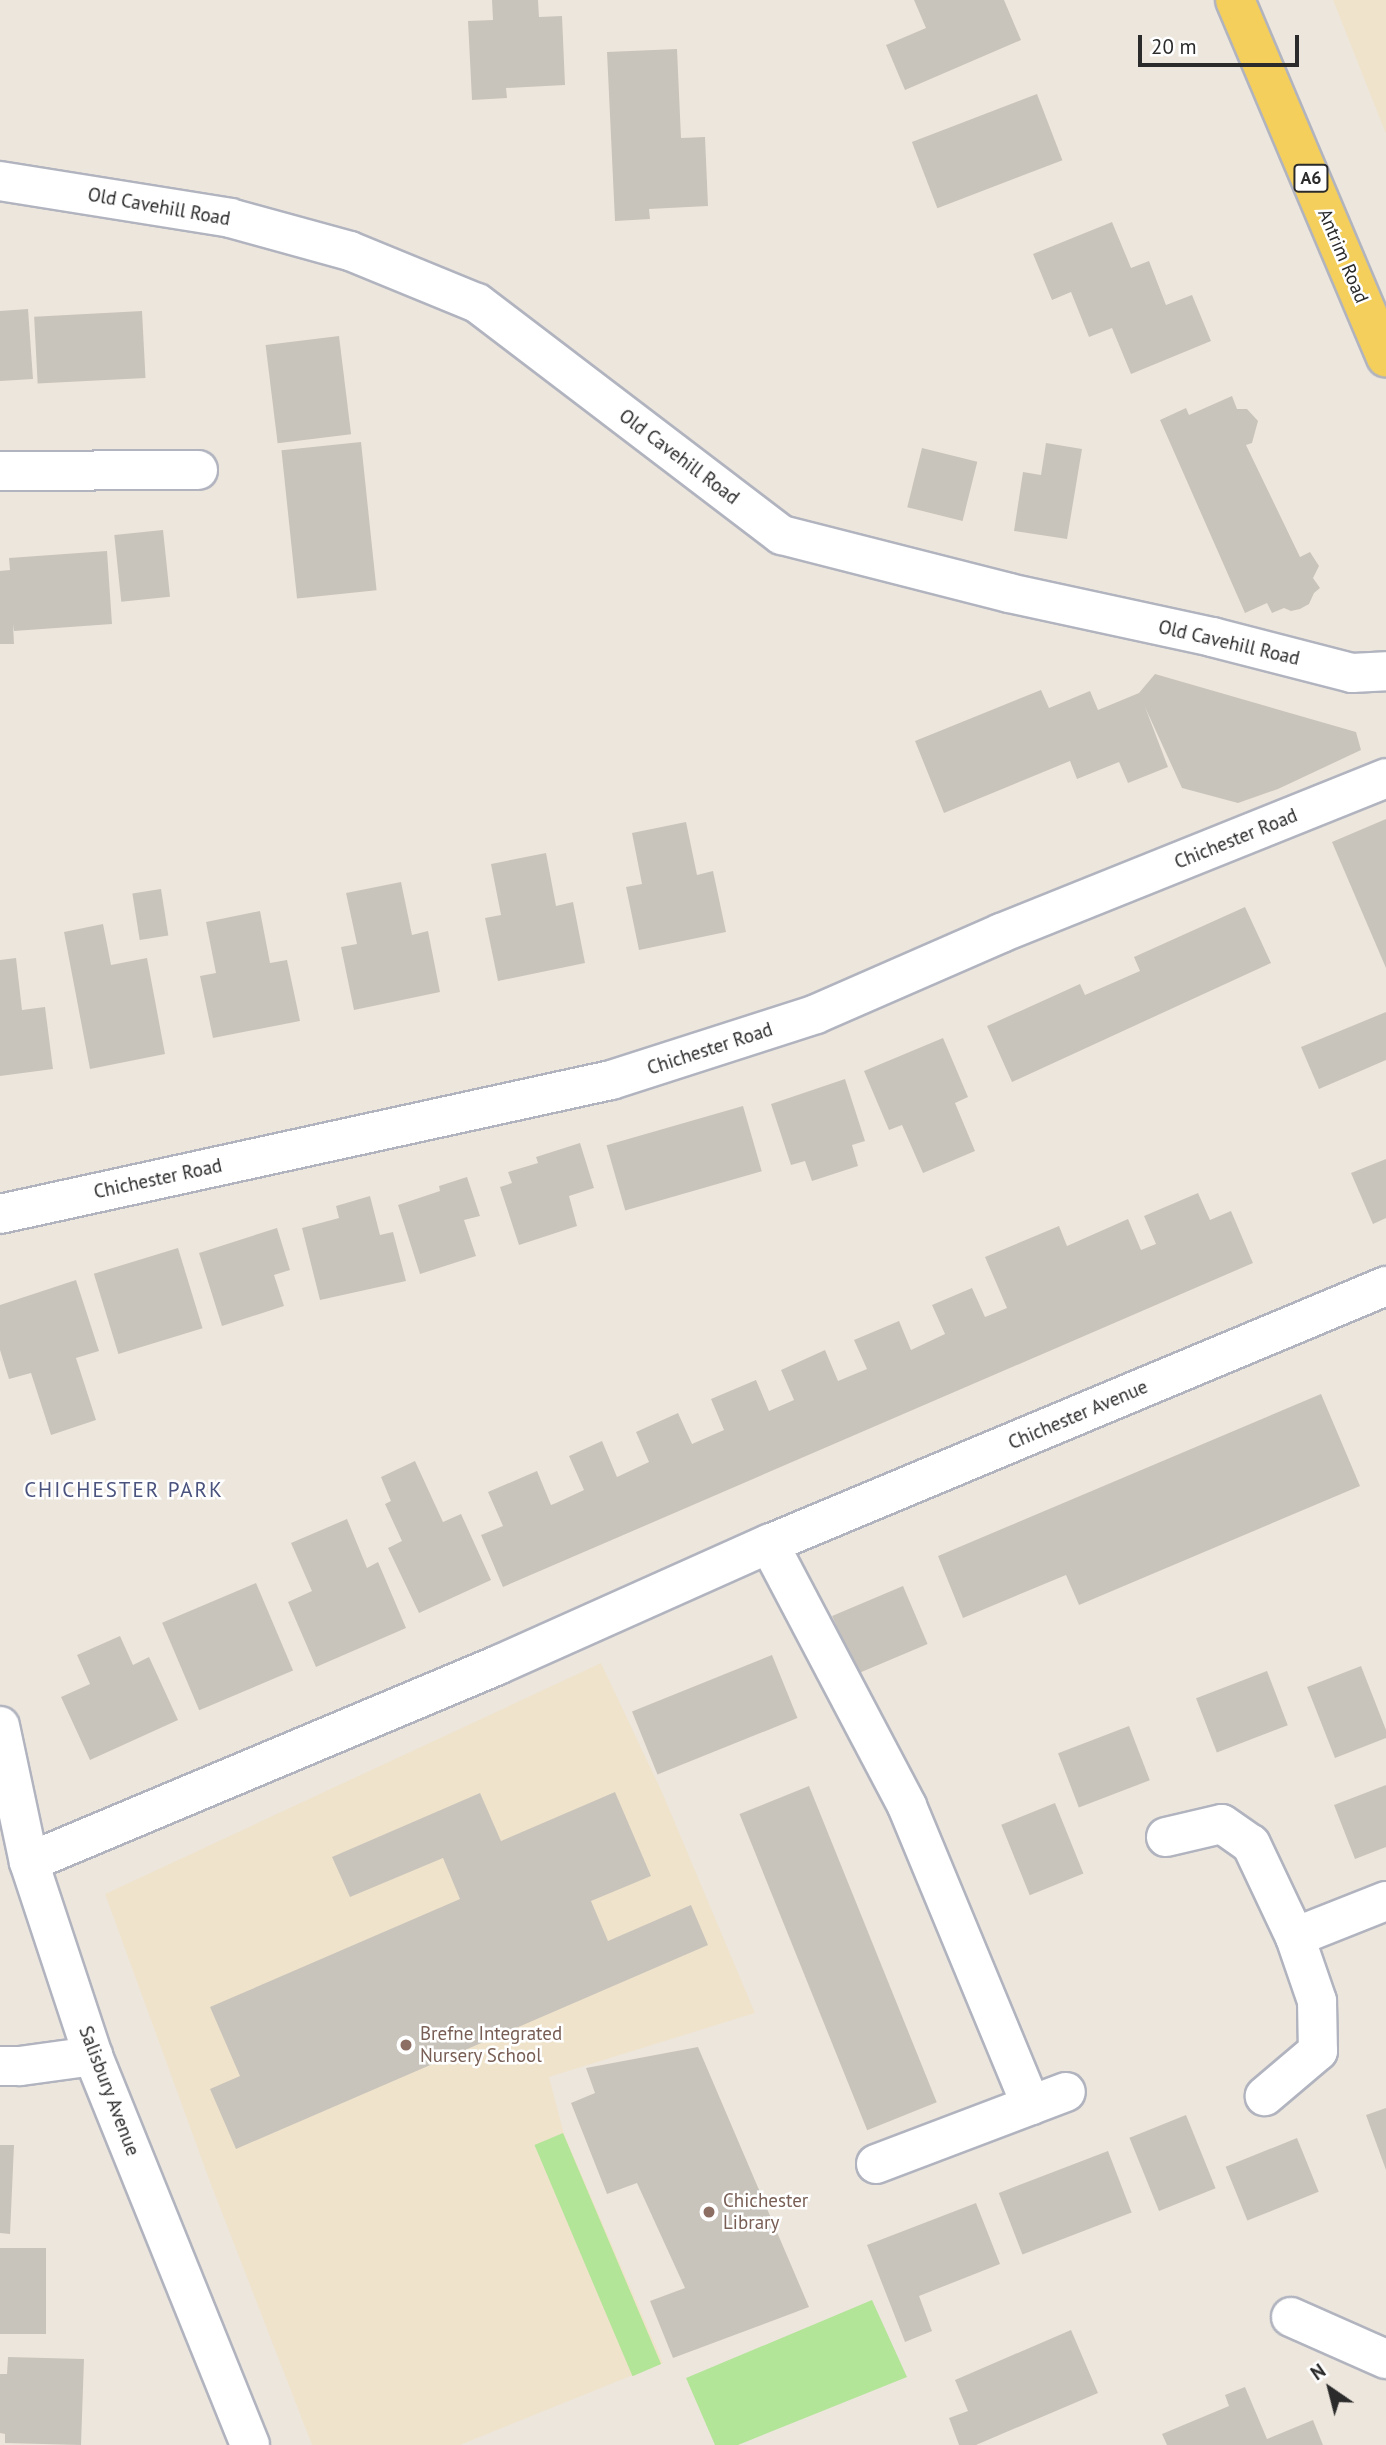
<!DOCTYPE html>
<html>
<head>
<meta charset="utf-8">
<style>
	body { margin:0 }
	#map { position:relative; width:1386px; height:2445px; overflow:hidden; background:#ede6dd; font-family:"PT Sans",sans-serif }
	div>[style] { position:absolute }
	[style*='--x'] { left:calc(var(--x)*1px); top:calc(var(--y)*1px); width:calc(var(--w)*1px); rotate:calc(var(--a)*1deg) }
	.education>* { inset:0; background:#efe3cc }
	.green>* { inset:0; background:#b3e598; transform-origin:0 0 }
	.building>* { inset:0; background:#c9c4bb; transform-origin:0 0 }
	.roads { filter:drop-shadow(2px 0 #b1b4bf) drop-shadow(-2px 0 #b1b4bf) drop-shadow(0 2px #b1b4bf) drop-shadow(0 -2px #b1b4bf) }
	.minor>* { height:38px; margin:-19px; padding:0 19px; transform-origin:19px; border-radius:19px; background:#fff }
	.major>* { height:38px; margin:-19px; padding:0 19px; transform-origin:19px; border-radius:19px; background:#f4cf5b }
	.dots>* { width:19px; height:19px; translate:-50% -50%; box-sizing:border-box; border:4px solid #fff; border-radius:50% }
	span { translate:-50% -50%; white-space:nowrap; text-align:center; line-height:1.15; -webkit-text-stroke:5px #fff; paint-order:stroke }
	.shield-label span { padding:2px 5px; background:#fff; border:2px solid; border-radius:5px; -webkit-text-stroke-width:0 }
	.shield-label { font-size:18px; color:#2b2b2b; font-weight:700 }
	.street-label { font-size:19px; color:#2b2b2b }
	.education-label { font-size:19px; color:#785e54 }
	.left { translate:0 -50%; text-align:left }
	.neighbourhood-label { font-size:21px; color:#4a537d; letter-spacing:2px }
	.north { position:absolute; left:1295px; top:2354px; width:70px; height:70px; -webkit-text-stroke:5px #fff; paint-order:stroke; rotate:325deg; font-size:19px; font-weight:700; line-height:28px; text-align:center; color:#2b2b2b }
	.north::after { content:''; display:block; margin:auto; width:24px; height:32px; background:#2b2b2b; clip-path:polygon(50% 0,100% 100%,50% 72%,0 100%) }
	.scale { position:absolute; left:1138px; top:35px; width:161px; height:32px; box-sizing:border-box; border:4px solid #2b2b2b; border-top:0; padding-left:9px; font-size:21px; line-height:24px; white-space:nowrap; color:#2b2b2b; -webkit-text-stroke:5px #fff; paint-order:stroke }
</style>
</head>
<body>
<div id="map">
	<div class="education">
		<div style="clip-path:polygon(1333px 0,1386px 0,1386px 134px)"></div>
		<div style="clip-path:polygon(601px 1663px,662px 1792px,755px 2013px,549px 2077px,564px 2134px,663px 2363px,460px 2445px,312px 2445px,210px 2182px,105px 1894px)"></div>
	</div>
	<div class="green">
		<div style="left:563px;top:2133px;width:251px;height:31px;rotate:67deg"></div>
		<div style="clip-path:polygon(872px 2300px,907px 2377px,738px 2445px,715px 2445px,686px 2378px)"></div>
	</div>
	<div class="building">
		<div style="clip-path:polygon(492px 0,538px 0,539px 17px,562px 16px,565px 85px,506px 88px,507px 98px,472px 100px,468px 21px,493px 20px)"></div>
		<div style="clip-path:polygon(914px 0,1004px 0,1021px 40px,905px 90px,886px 45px,926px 28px)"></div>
		<div style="clip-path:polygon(677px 49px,681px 138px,705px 137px,708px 206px,649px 209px,650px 219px,615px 221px,607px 52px)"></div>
		<div style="left:1037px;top:94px;width:71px;height:134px;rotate:69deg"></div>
		<div style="clip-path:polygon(1112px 222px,1131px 268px,1149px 261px,1166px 305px,1192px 295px,1211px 341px,1131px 374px,1112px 328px,1089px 337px,1071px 292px,1052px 300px,1033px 254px)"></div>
		<div style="clip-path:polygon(28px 309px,33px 379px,0 381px,0 311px)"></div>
		<div style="left:142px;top:311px;width:67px;height:108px;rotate:87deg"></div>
		<div style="left:339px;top:336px;width:99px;height:74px;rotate:83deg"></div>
		<div style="clip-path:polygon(1232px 396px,1237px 409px,1247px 409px,1258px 421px,1252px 443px,1246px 445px,1300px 557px,1310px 552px,1319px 566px,1313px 578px,1320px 588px,1314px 593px,1309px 604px,1300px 609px,1291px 611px,1284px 608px,1272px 613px,1267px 603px,1245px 613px,1160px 420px,1186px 408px,1189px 415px)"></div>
		<div style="left:361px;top:442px;width:149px;height:80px;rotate:84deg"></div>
		<div style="clip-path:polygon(1046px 443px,1082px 449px,1067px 539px,1014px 531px,1023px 472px,1041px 475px)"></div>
		<div style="left:922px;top:448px;width:57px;height:61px;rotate:14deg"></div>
		<div style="left:163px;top:530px;width:67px;height:49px;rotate:84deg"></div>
		<div style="clip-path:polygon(107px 551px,112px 624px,14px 631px,13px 624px,14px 644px,0 644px,0 571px,10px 570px,9px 558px)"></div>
		<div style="clip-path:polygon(1155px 674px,1356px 732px,1361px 750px,1278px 789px,1238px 803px,1182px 788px,1145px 707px,1168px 767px,1128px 783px,1119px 762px,1077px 779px,1070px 761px,944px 813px,915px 741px,1041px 690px,1049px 708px,1090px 691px,1098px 710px,1139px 693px)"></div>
		<div style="clip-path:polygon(1386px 819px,1386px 968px,1332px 842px)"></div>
		<div style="clip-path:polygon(686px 822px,697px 875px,713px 871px,726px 932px,639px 950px,626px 887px,642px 884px,632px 833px)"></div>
		<div style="clip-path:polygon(546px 853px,556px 906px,573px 902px,585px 963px,498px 981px,485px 918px,501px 915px,491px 864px)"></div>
		<div style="clip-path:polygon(401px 882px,412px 935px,428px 931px,440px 992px,354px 1010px,341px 947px,357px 944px,346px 893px)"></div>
		<div style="left:161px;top:889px;width:47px;height:29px;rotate:81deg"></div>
		<div style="clip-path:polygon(1245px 907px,1271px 963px,1012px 1082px,987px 1026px,1080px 984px,1085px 995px,1140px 971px,1134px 957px)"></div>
		<div style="clip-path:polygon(260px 911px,270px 963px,287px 960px,300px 1021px,213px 1038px,200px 976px,216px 973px,206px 922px)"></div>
		<div style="clip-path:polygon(103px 924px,111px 965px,147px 958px,165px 1054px,90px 1069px,64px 932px)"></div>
		<div style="clip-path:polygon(16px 958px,22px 1010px,45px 1007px,53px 1069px,0 1076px,0 960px)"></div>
		<div style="clip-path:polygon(1386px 1012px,1386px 1060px,1319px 1089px,1301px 1047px)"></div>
		<div style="clip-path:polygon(943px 1038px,968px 1097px,955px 1103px,975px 1151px,923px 1173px,902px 1125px,889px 1130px,864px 1071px)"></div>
		<div style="clip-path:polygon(845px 1079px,865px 1141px,852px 1145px,858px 1166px,812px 1181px,805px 1161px,791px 1165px,771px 1104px)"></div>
		<div style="left:743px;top:1106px;width:68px;height:142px;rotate:74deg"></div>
		<div style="clip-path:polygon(580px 1143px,594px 1188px,569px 1196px,577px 1226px,519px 1245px,500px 1187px,512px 1183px,508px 1172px,538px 1163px,536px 1157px)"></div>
		<div style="clip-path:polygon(1386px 1159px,1386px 1218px,1373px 1224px,1351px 1173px)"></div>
		<div style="clip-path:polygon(467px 1177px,480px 1216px,464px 1220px,476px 1256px,420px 1274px,398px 1205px,440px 1191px,439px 1186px)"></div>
		<div style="clip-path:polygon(1198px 1193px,1210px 1220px,1231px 1211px,1253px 1263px,503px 1587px,481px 1535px,503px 1526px,488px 1492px,537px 1471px,551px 1505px,556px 1503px,584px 1490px,569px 1456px,602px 1441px,617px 1477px,649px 1462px,636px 1432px,678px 1413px,692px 1444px,724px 1430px,711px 1399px,756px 1380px,769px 1411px,794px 1400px,781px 1370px,825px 1350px,838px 1381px,867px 1369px,854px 1340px,899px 1321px,911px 1350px,945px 1334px,932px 1305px,972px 1288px,985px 1317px,1007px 1308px,985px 1257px,1059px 1226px,1067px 1246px,1128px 1219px,1141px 1250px,1156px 1244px,1144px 1216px)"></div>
		<div style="clip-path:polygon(370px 1196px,380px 1235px,393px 1232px,406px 1281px,320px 1300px,302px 1228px,339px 1218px,336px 1206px)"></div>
		<div style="clip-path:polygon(277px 1228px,290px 1270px,274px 1275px,284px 1306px,222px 1326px,199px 1253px)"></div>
		<div style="left:178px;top:1248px;width:84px;height:88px;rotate:73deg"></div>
		<div style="clip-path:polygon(76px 1280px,99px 1351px,76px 1358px,96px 1420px,51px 1435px,31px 1373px,9px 1379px,0 1350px,0 1305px)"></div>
		<div style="clip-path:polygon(1321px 1394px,1360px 1486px,1079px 1605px,1066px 1575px,963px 1618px,938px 1556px)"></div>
		<div style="clip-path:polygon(415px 1461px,443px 1522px,461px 1514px,491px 1580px,419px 1613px,388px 1548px,402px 1541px,385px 1504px,391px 1501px,381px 1477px)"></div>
		<div style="clip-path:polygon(347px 1519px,367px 1568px,378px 1562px,406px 1628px,316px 1667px,288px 1602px,312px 1591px,291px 1543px)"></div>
		<div style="left:256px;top:1583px;width:95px;height:102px;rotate:67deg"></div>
		<div style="left:903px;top:1586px;width:63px;height:77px;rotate:67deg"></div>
		<div style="clip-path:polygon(120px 1636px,133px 1665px,149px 1657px,178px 1720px,90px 1760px,61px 1697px,90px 1684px,77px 1655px)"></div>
		<div style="left:772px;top:1655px;width:68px;height:151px;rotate:68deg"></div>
		<div style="clip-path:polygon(1361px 1666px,1386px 1730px,1386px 1738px,1335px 1758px,1307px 1687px)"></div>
		<div style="left:1267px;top:1671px;width:58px;height:76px;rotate:69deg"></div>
		<div style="left:1129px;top:1726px;width:58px;height:76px;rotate:69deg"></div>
		<div style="clip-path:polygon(1386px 1785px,1386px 1847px,1355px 1859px,1334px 1805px)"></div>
		<div style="left:809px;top:1786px;width:341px;height:75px;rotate:68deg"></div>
		<div style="clip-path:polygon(615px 1792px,651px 1876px,591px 1901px,608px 1941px,691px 1905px,708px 1945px,236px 2149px,210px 2089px,240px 2076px,210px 2007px,460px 1899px,443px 1858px,350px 1897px,332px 1857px,480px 1793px,501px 1841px)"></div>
		<div style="left:1055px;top:1803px;width:76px;height:58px;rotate:68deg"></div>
		<div style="clip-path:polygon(698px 2047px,809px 2307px,673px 2358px,650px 2301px,685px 2288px,637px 2183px,607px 2194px,571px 2103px,595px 2093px,586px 2068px)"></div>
		<div style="clip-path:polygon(1386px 2108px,1386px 2170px,1366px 2115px)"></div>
		<div style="left:1186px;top:2115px;width:79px;height:61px;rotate:68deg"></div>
		<div style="left:1297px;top:2138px;width:58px;height:77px;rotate:68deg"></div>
		<div style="clip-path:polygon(0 2145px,14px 2145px,10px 2234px,0 2233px)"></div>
		<div style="left:1108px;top:2151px;width:66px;height:117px;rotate:69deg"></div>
		<div style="clip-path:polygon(976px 2203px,1000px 2264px,919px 2296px,932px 2331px,905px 2342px,867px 2245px)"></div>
		<div style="left:0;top:2248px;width:46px;height:86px"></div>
		<div style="clip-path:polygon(1071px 2330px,1098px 2393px,976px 2445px,959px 2445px,949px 2418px,968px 2411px,955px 2380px)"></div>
		<div style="clip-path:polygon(8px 2357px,84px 2359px,81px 2445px,5px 2443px,5px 2434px,0 2433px,0 2374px,7px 2374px)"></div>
		<div style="clip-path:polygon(1245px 2387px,1267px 2439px,1313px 2420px,1323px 2445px,1167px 2445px,1162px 2434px,1229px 2406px,1225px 2395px)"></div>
	</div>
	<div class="roads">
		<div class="minor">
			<div style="--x:0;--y:181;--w:233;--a:9.1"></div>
			<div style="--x:230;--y:218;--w:124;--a:15.4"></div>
			<div style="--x:350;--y:251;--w:137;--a:22.3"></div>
			<div style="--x:477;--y:303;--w:383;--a:37.3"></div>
			<div style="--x:782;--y:535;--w:234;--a:14.3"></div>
			<div style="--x:1009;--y:593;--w:208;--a:12.2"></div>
			<div style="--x:1212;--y:637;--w:145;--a:14.4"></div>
			<div style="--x:1352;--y:673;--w:34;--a:-3"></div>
			<div style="--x:0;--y:471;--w:198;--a:-0.3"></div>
			<div style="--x:0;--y:1214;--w:626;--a:-12.37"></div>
			<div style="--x:611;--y:1080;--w:215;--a:-17.8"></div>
			<div style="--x:816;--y:1014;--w:202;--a:-23.6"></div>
			<div style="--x:1001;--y:933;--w:415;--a:-21.9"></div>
			<div style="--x:769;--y:1544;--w:296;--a:62.2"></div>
			<div style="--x:907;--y:1806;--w:324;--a:67.5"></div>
			<div style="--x:0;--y:1726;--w:139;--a:78"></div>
			<div style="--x:29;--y:1862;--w:204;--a:71.7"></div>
			<div style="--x:93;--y:2056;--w:419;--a:68"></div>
			<div style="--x:1166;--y:1837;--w:57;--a:-13.1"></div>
			<div style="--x:1222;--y:1824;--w:35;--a:35"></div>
			<div style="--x:1251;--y:1844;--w:103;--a:64.7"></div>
			<div style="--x:1295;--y:1937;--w:68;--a:71"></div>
			<div style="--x:1317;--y:2001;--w:50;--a:88.9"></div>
			<div style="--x:1318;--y:2051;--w:70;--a:139.7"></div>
			<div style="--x:29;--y:1862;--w:509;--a:-22.78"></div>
			<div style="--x:498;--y:1665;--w:297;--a:-24.1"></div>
			<div style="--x:769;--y:1544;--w:669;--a:-22.69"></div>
			<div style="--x:1295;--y:1937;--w:98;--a:-21.6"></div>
			<div style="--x:0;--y:2066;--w:20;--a:0"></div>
			<div style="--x:20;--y:2066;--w:74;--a:-7.8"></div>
			<div style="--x:876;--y:2164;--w:203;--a:-20.8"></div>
			<div style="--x:1291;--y:2317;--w:104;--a:23.9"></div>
		</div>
		<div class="major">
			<div style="--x:1235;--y:0;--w:388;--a:67.1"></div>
		</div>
	</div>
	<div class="dots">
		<div style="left:406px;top:2045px;background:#8d6e63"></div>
		<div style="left:709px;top:2212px;background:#8d6e63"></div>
	</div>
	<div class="shield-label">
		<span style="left:1311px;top:178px">A6</span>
	</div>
	<div class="street-label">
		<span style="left:159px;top:207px;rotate:10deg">Old Cavehill Road</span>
		<span style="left:1343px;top:256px;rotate:67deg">Antrim Road</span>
		<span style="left:679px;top:457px;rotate:37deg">Old Cavehill Road</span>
		<span style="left:1229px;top:643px;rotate:13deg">Old Cavehill Road</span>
		<span style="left:1236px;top:839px;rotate:-22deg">Chichester Road</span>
		<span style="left:710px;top:1049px;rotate:-18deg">Chichester Road</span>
		<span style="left:158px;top:1179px;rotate:-12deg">Chichester Road</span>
		<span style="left:1078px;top:1415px;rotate:-23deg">Chichester Avenue</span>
		<span style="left:109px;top:2091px;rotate:69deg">Salisbury Avenue</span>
	</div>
	<div class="education-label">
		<span class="left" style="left:420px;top:2045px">Brefne Integrated<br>Nursery School</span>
		<span class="left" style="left:723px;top:2212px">Chichester<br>Library</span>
	</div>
	<div class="neighbourhood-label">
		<span style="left:124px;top:1490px">CHICHESTER PARK</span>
	</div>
	<div class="north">N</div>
	<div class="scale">20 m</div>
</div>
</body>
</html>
